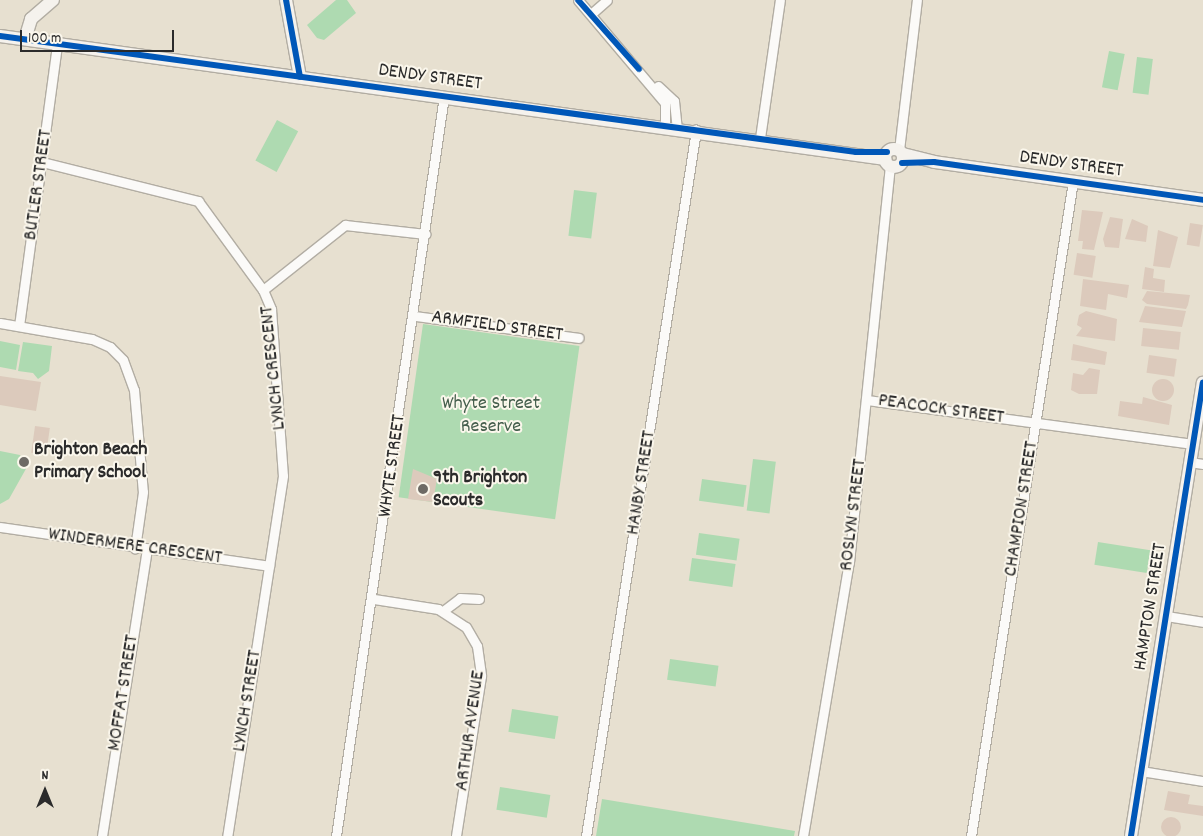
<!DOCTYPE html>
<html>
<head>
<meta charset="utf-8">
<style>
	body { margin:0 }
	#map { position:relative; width:1203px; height:836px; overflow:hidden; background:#e7e0d0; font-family:Dekko,sans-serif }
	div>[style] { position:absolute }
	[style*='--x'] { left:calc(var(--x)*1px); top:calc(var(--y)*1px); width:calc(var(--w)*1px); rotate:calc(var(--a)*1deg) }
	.green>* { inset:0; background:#aedab1; transform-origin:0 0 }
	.building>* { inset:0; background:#dccabc; transform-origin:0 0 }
	.round { border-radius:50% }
	.roads { filter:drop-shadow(1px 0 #b2ada3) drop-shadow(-1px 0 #b2ada3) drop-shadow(0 1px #b2ada3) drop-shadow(0 -1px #b2ada3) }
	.street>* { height:9px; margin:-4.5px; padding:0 4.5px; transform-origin:4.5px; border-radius:4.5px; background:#fbfaf8 }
	.secondary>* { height:12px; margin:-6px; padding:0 6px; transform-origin:6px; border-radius:6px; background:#f5f2ed }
	.secondary>.ring { margin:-6px; padding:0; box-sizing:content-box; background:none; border:12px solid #f5f2ed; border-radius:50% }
	.cycleway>* { height:6px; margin:-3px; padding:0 3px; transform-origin:3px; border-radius:3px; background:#0057b8 }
	.dots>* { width:14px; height:14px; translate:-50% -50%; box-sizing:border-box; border:2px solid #fbf7ec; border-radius:50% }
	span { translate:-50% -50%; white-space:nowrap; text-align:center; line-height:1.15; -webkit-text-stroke:4px #fbf7ec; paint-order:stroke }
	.street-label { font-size:20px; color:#2b2b2b }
	.park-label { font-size:20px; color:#445e4c }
	.poi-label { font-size:20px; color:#2b2b2b; font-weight:700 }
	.left { translate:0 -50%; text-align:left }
	.north { position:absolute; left:20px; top:766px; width:50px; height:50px; -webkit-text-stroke:4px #fbf7ec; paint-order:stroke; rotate:0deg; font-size:14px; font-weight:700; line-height:20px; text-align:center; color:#2b2b2b }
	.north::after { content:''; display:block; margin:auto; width:18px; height:22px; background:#2b2b2b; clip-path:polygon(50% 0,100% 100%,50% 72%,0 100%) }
	.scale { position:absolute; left:20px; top:30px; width:154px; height:22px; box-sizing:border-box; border:2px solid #2b2b2b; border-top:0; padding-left:6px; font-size:15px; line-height:18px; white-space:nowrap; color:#2b2b2b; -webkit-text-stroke:4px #fbf7ec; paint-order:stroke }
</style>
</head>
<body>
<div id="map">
	<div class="green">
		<div style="clip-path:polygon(336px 0,347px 0,356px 13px,324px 40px,317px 38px,307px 25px)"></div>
		<div style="left:1109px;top:51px;width:16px;height:37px;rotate:11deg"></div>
		<div style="left:1137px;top:57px;width:16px;height:36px;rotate:7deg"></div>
		<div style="left:277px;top:120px;width:24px;height:46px;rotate:28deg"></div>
		<div style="left:574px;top:190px;width:23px;height:46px;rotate:7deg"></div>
		<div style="left:423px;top:324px;width:158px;height:175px;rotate:8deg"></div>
		<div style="clip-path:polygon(0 341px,20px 345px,16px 370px,0 367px)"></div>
		<div style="clip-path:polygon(23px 342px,52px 346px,49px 371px,38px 379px,33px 373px,18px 371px)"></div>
		<div style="clip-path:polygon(0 451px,20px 455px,27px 467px,9px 499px,0 504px)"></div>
		<div style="left:753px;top:459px;width:23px;height:52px;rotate:7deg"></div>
		<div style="left:702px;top:479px;width:45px;height:22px;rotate:8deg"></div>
		<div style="left:699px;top:533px;width:41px;height:22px;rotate:8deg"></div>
		<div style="left:1098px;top:542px;width:53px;height:23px;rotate:9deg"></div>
		<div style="left:692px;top:558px;width:44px;height:23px;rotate:8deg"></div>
		<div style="left:670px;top:659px;width:49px;height:21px;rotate:8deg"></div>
		<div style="left:512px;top:709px;width:47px;height:23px;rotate:9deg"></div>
		<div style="left:500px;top:787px;width:51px;height:23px;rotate:9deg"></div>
		<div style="clip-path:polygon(602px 799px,795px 831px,794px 836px,596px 836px)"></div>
	</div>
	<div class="building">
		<div style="clip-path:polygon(1082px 210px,1103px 212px,1094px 250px,1082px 249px,1083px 241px,1078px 241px)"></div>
		<div style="clip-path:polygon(1110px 217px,1123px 219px,1119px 248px,1105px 247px,1103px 239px)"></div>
		<div style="clip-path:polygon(1132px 219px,1148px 226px,1146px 242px,1125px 239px)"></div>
		<div style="left:1190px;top:223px;width:13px;height:22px;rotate:9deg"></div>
		<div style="clip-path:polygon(1158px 230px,1178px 237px,1170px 268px,1153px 266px)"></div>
		<div style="left:1077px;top:253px;width:19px;height:22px;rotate:9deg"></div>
		<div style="clip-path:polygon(1145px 267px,1154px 269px,1153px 278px,1165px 280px,1164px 292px,1142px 289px)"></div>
		<div style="clip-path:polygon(1083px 279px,1129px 285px,1127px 298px,1108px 294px,1106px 310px,1080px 306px)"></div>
		<div style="clip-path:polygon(1147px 291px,1190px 295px,1188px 305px,1186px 309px,1147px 304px,1142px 300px)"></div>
		<div style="clip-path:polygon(1145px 306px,1186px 311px,1182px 327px,1139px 322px)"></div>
		<div style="clip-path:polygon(1086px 311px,1117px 319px,1115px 341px,1076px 336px,1082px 328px,1077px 325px,1079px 315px)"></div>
		<div style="left:1143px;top:328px;width:38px;height:18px;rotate:6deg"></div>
		<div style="clip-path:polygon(1073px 344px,1107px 352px,1105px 365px,1071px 360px)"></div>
		<div style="left:1149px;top:355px;width:28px;height:18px;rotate:8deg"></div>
		<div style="clip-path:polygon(1089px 368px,1100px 370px,1097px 394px,1079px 394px,1071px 390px,1073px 373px,1083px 375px)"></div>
		<div style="clip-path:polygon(0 376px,41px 382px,36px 411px,0 405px)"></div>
		<div class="round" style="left:1152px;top:379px;width:22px;height:22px"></div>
		<div style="clip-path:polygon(1143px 397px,1172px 405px,1169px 425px,1118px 416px,1120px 401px,1142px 404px)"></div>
		<div style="left:35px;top:426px;width:15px;height:27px;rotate:8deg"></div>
		<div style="clip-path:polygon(413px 469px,437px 479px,433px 502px,408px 499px)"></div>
		<div style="clip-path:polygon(443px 495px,462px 501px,462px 507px,442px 504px)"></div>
		<div style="clip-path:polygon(1168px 791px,1190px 795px,1188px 804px,1203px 806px,1203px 816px,1164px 810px)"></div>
		<div class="round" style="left:1161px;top:817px;width:20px;height:20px"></div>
	</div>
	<div class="roads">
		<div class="street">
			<div style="--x:578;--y:0;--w:135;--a:49.8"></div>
			<div style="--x:665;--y:103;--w:23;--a:90"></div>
			<div style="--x:591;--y:14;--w:21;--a:-41"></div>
			<div style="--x:658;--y:86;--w:22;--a:43"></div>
			<div style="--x:674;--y:101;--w:27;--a:84"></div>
			<div style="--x:760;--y:138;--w:139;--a:-81.8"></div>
			<div style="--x:899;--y:150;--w:151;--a:-83.2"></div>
			<div style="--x:42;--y:162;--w:161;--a:14"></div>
			<div style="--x:198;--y:201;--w:110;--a:53.9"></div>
			<div style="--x:263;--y:290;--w:21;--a:67"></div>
			<div style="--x:271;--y:309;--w:167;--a:85.9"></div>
			<div style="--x:283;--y:476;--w:364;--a:98.8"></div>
			<div style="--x:263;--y:290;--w:105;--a:-38.4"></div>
			<div style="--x:345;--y:225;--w:81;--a:6.4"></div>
			<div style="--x:415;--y:316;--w:165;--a:7.6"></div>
			<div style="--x:0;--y:323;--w:93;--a:9.9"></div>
			<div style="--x:92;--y:339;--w:20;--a:24"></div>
			<div style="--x:110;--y:347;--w:18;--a:45"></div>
			<div style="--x:123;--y:360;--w:32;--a:70"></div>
			<div style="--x:134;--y:390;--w:102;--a:85"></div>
			<div style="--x:143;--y:492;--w:57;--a:98.1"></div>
			<div style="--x:19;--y:326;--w:285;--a:-82.3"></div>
			<div style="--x:867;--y:400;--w:329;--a:7.7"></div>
			<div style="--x:1190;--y:462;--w:13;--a:9"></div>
			<div style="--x:0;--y:527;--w:272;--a:8.2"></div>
			<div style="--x:374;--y:599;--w:65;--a:8.9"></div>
			<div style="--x:438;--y:609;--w:33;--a:33"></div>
			<div style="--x:466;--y:627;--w:22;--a:60"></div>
			<div style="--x:477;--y:646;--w:30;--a:82"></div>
			<div style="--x:481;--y:676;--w:162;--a:98.9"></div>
			<div style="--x:443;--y:611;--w:21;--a:-37"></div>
			<div style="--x:460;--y:598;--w:19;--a:3"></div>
			<div style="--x:1166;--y:616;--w:37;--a:9"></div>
			<div style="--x:1141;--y:771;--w:63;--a:9.2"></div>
			<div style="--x:102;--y:836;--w:291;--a:-81.1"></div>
			<div style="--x:336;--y:836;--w:748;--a:-81.7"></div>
			<div style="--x:586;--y:836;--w:715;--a:-81.14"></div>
			<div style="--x:803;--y:836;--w:278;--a:-80.5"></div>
			<div style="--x:849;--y:562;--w:398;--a:-84.1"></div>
			<div style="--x:971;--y:836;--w:663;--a:-81.15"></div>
		</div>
		<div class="secondary">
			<div style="--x:286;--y:0;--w:78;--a:79.7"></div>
			<div style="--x:0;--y:36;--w:894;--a:7.91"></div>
			<div style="--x:25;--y:39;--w:21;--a:-73"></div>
			<div style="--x:31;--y:19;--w:29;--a:-41"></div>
			<div class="ring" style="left:885px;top:149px;width:6px;height:6px"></div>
			<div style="--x:903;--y:154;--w:32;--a:14"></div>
			<div style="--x:934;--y:162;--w:272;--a:8"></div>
			<div style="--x:1131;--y:836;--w:459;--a:-81"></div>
		</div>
	</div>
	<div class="cycleway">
		<div style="--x:286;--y:0;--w:78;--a:79.7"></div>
		<div style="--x:578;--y:0;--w:92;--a:48.5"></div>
		<div style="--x:0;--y:36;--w:864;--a:7.72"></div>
		<div style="--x:856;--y:152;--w:31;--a:0"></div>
		<div style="--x:902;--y:163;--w:32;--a:-2"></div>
		<div style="--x:934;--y:162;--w:272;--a:8"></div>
		<div style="--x:1131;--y:836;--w:459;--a:-81"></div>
	</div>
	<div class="dots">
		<div style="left:24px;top:462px;background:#6d6a65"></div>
		<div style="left:423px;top:489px;background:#6d6a65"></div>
	</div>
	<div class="street-label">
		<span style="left:430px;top:78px;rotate:8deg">DENDY STREET</span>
		<span style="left:1071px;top:165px;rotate:8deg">DENDY STREET</span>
		<span style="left:39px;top:185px;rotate:-82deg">BUTLER STREET</span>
		<span style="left:497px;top:327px;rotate:8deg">ARMFIELD STREET</span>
		<span style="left:274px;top:368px;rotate:-96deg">LYNCH CRESCENT</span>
		<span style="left:941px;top:410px;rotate:8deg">PEACOCK STREET</span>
		<span style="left:393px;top:466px;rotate:-82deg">WHYTE STREET</span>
		<span style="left:642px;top:483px;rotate:-81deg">HANBY STREET</span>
		<span style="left:1022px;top:509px;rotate:-81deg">CHAMPION STREET</span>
		<span style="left:854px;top:515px;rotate:-83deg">ROSLYN STREET</span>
		<span style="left:135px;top:547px;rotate:8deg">WINDERMERE CRESCENT</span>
		<span style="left:1151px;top:607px;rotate:-81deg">HAMPTON STREET</span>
		<span style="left:124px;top:693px;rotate:-81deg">MOFFAT STREET</span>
		<span style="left:248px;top:701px;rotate:-81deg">LYNCH STREET</span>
		<span style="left:471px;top:731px;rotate:-82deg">ARTHUR AVENUE</span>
	</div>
	<div class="park-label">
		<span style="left:491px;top:416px">Whyte Street<br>Reserve</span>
	</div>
	<div class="poi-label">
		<span class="left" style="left:34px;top:462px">Brighton Beach<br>Primary School</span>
		<span class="left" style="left:433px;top:490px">9th Brighton<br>Scouts</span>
	</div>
	<div class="north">N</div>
	<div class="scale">100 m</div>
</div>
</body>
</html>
